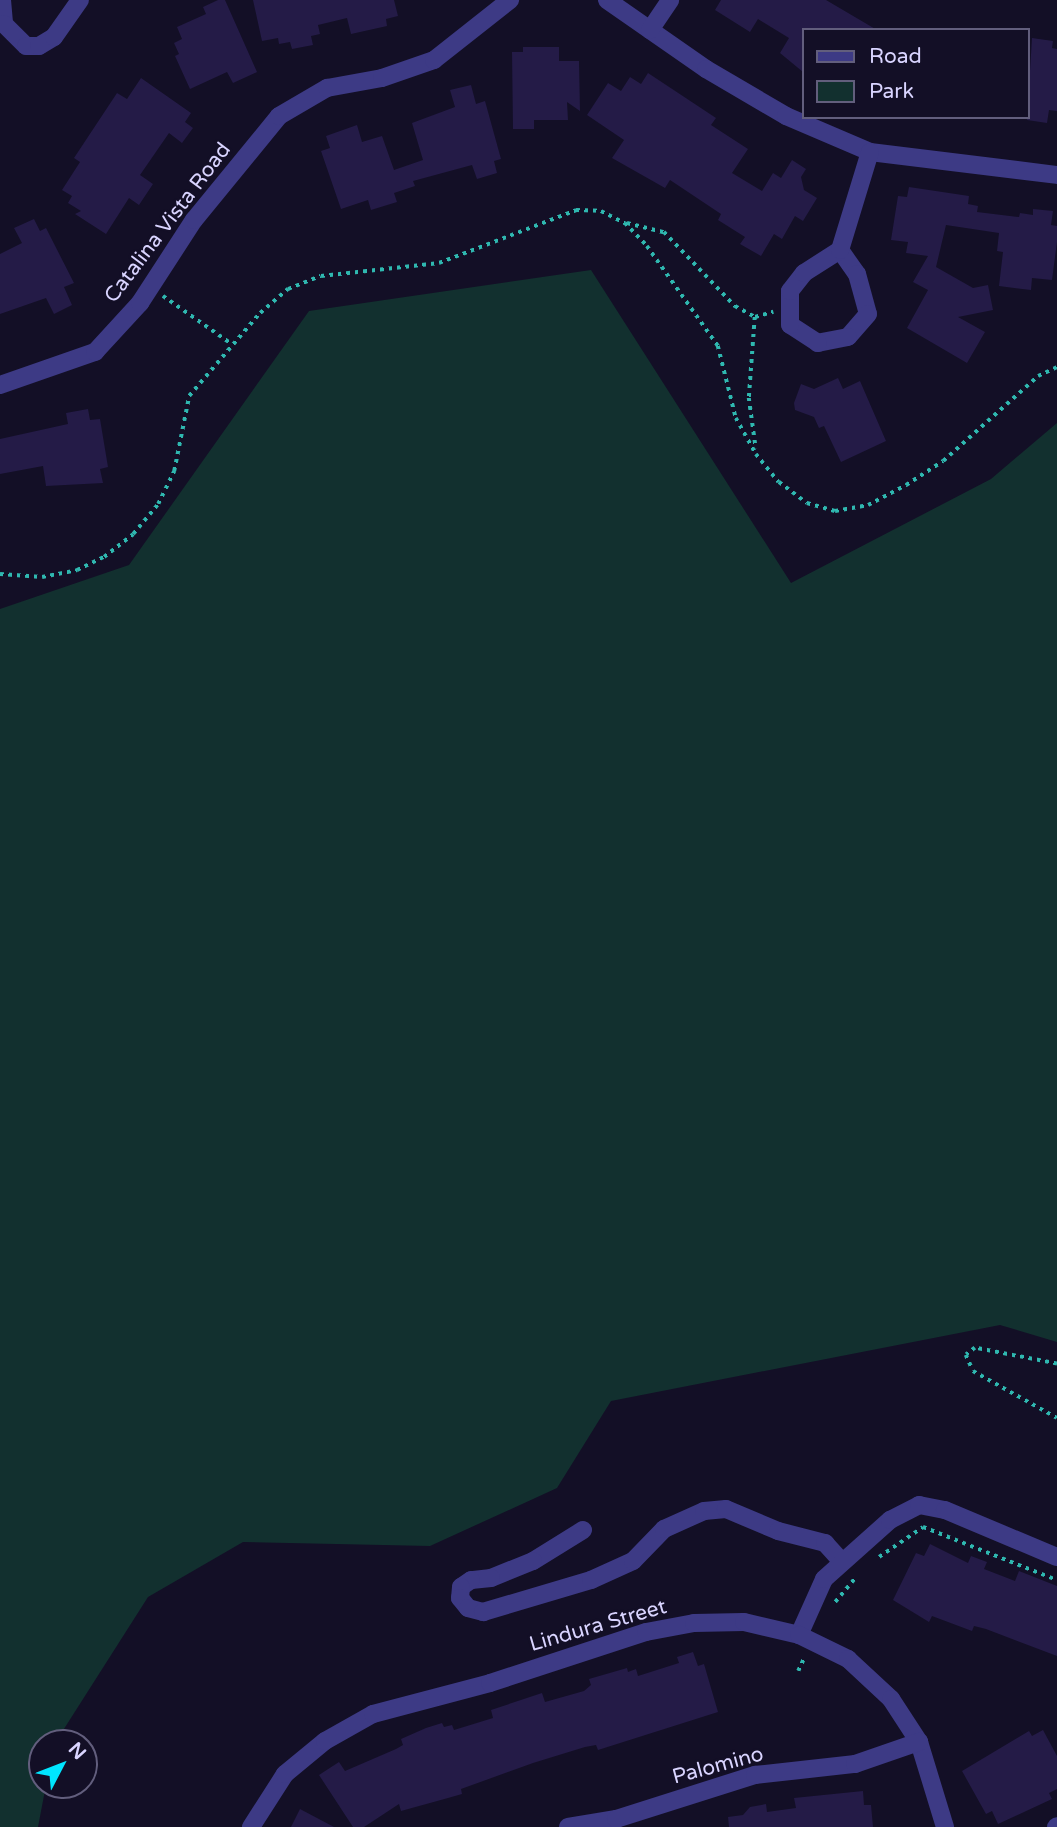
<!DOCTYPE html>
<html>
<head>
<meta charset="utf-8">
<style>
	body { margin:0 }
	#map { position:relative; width:1057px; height:1827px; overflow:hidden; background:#130f26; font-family:"Varela Round",sans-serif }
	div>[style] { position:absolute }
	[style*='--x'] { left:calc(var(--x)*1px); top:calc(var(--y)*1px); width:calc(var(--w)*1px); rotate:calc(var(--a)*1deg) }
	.green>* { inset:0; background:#12302f }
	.building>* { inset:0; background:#241b47 }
	.path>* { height:3.5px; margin-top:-1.75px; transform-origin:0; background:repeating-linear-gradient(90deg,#2fb8b0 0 3.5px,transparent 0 8.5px) }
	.minor>* { height:18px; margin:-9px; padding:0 9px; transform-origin:9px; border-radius:9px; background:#3d3a85 }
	span { translate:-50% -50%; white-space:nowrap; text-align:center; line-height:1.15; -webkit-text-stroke:5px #130f26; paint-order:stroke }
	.street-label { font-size:21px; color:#d9d4ff }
	.legend { position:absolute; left:802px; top:28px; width:228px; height:91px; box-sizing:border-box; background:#130f26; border:2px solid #625e7d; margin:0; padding:9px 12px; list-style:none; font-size:21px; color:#d9d4ff }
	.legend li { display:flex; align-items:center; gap:14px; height:35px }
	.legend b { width:35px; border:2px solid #625e7d }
	.north { position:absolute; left:28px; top:1729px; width:70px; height:70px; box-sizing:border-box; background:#130f26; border:2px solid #625e7d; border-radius:50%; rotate:48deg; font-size:19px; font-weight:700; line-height:28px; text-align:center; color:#d9d4ff }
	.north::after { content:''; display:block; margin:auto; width:24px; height:32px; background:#00e5ff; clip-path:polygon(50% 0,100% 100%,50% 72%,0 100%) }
</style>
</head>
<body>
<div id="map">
	<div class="green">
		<div style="clip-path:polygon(591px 270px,791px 583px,991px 479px,1057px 423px,1057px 1342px,1000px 1325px,611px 1401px,557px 1488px,430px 1546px,243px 1542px,148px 1597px,55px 1743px,42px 1743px,42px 1785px,46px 1785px,38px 1827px,0 1827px,0 609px,129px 565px,309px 311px)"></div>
	</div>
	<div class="building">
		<div style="clip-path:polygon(218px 0,225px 0,257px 72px,233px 83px,227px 72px,190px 89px,175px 56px,179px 54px,174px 43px,182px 39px,177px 27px,206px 14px,203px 7px)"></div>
		<div style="clip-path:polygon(253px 0,394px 0,398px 16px,386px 19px,387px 26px,351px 34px,347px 18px,318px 25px,320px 34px,311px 36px,313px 45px,292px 49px,290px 42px,279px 44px,278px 38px,262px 41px)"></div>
		<div style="clip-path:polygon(721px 0,826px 0,877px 30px,803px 30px,803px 72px,780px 53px,789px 38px,758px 19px,750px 32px,715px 10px)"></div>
		<div style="clip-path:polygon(1032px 38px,1053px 41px,1052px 48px,1057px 49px,1057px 111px,1049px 110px,1047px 123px,1027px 120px)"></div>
		<div style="clip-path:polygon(523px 47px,559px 47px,559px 61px,579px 61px,580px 111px,567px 102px,568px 120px,534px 120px,534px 129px,513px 129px,512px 52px,523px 52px)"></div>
		<div style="clip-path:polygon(648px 73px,716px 118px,711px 125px,748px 149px,732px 173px,762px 191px,773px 173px,781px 178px,792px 160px,806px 169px,801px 177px,804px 190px,817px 198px,803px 221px,795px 216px,782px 239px,774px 234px,761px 256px,740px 244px,745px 237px,718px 220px,721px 214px,670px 180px,665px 188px,612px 158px,624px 140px,587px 115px,608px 83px,621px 91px,630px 77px,641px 84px)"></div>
		<div style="clip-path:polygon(141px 78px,191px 113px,185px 122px,193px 128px,182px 143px,169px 133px,140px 175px,153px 184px,139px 205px,129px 198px,106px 234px,75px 214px,81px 211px,68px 203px,72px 196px,62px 190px,80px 162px,74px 158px,117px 93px,127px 99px)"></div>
		<div style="clip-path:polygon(471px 85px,476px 104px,485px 101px,501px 159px,494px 161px,497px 173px,477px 179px,472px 165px,413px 181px,415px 186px,394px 193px,397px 202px,371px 210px,368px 200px,341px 209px,321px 151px,330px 148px,326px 136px,357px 125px,362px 142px,382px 136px,394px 170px,423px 160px,412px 123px,455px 107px,450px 90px)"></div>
		<div style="clip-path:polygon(909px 187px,969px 196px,968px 204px,978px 206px,977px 212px,1019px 217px,1020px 213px,1033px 215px,1033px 209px,1053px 211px,1051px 225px,1057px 226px,1057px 242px,1052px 280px,1032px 278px,1031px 290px,999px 286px,1003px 252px,997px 251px,999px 233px,946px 225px,936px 267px,973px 288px,988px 285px,993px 310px,958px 317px,985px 332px,967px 363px,907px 328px,928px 290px,913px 282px,928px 256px,906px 253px,908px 242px,891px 240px,898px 196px,907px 197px)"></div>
		<div style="clip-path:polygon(34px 219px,40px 231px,46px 228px,74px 283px,64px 287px,72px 305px,54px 314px,46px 298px,0 314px,0 254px,22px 243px,14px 228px)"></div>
		<div style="clip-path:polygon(838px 378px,843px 389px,860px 381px,886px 441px,841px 462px,824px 426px,819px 428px,814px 417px,795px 410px,794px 403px,801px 384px,814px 389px)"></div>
		<div style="clip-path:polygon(88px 409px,90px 420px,100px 419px,108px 467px,100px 469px,103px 483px,46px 486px,43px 466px,0 474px,0 439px,68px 424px,66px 413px)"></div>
		<div style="clip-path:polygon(930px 1544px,968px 1563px,971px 1556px,987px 1562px,984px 1569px,1015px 1581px,1019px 1571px,1057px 1586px,1057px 1656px,986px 1629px,974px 1626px,972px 1631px,932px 1616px,929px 1622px,893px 1600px,916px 1553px,924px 1556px)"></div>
		<div style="clip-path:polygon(693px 1652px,698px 1666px,704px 1664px,718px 1712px,598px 1750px,596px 1745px,585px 1747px,533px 1763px,461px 1789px,462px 1794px,448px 1798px,401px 1811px,399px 1804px,364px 1827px,353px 1827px,319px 1775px,339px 1762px,345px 1771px,396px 1749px,403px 1745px,401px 1739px,426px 1728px,442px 1723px,444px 1727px,452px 1725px,454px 1730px,493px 1718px,491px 1710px,542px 1693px,545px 1702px,584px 1691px,591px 1685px,589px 1679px,627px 1668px,628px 1672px,636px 1669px,638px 1676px,679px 1663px,677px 1657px)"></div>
		<div style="clip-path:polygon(1043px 1730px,1057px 1756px,1057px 1789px,1049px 1793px,1052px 1799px,998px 1824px,992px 1811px,986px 1814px,962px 1771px,1029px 1731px,1032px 1736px)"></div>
		<div style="clip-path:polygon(863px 1791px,864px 1805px,871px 1805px,873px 1827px,729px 1827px,728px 1817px,743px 1815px,750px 1807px,766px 1804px,767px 1812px,796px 1808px,794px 1798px)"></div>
		<div style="clip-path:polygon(300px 1809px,334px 1827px,291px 1827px)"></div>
	</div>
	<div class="path">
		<div style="--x:627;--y:223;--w:38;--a:14"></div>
		<div style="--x:664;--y:232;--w:103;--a:46.2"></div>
		<div style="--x:735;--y:306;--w:23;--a:29"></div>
		<div style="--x:755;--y:317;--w:81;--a:94.2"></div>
		<div style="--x:749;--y:398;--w:51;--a:82.2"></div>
		<div style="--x:163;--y:296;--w:85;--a:35"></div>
		<div style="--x:755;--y:317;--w:19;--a:-16"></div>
		<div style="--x:0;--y:574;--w:42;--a:4.1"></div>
		<div style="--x:42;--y:577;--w:36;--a:-11"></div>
		<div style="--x:77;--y:570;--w:30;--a:-26"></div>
		<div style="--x:104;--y:557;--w:37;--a:-38"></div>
		<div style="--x:133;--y:534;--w:39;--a:-50"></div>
		<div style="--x:158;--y:504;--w:37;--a:-64"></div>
		<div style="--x:174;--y:471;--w:76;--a:-78.7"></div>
		<div style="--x:189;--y:396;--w:109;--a:-49.5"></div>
		<div style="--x:260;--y:313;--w:37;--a:-41"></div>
		<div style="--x:288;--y:289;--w:35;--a:-22"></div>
		<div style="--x:321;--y:276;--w:119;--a:-6.3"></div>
		<div style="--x:439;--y:263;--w:147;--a:-21.1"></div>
		<div style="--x:576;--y:210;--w:25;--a:2"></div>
		<div style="--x:601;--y:211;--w:27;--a:27"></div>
		<div style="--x:625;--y:223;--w:32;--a:46"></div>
		<div style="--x:647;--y:246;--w:123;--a:54.6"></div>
		<div style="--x:718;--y:346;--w:74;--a:76"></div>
		<div style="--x:736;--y:418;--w:41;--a:60.9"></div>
		<div style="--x:756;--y:454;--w:36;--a:51"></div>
		<div style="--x:779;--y:482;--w:35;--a:37"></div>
		<div style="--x:807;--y:503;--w:29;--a:16"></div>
		<div style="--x:835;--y:511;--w:34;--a:-10"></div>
		<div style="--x:868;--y:505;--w:43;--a:-27.8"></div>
		<div style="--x:906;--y:485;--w:44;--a:-33"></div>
		<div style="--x:943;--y:461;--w:127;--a:-41.8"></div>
		<div style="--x:1038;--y:376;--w:21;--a:-25"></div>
		<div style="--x:1057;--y:1364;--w:84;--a:-169"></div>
		<div style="--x:975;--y:1348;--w:11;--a:142"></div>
		<div style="--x:966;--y:1355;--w:17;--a:66"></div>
		<div style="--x:973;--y:1371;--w:96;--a:29.2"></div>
		<div style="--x:879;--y:1557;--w:53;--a:-34.3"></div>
		<div style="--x:923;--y:1527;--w:144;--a:21.6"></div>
		<div style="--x:835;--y:1602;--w:31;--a:-50"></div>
		<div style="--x:798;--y:1671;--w:14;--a:-65"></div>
	</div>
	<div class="minor">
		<div style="--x:2;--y:0;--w:24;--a:85"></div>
		<div style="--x:4;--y:24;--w:31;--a:45"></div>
		<div style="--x:26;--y:46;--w:13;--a:0"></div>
		<div style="--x:39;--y:46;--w:17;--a:-31"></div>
		<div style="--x:54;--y:37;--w:45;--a:-54.9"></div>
		<div style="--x:607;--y:0;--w:121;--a:34.9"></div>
		<div style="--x:706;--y:69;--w:93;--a:30.4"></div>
		<div style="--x:786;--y:116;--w:91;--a:23.2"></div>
		<div style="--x:870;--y:152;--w:188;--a:7"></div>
		<div style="--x:650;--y:30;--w:36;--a:-56"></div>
		<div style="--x:840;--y:250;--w:29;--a:55"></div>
		<div style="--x:857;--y:274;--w:41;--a:74.6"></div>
		<div style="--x:868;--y:314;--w:30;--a:131"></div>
		<div style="--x:848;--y:337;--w:31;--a:169"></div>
		<div style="--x:818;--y:343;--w:33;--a:-147"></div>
		<div style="--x:790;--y:325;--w:34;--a:-90"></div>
		<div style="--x:790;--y:291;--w:23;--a:-52"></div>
		<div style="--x:804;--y:273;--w:43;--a:-32.6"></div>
		<div style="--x:840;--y:250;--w:102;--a:-73"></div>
		<div style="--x:0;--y:385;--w:101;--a:-19.2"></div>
		<div style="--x:95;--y:352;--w:67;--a:-47.4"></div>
		<div style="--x:140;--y:303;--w:99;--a:-57"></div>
		<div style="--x:194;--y:220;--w:134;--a:-50.7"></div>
		<div style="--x:279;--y:116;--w:56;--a:-30.3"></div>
		<div style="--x:327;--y:88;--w:56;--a:-10.3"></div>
		<div style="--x:382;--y:78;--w:55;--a:-19.1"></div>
		<div style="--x:434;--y:60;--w:97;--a:-38.3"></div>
		<div style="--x:583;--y:1530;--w:59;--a:148.2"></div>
		<div style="--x:533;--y:1561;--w:45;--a:158"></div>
		<div style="--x:491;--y:1578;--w:20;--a:174"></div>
		<div style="--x:471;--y:1580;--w:12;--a:145"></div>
		<div style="--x:461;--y:1587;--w:11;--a:95"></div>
		<div style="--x:460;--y:1598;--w:13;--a:51"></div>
		<div style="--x:468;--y:1608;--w:16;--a:15"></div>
		<div style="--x:483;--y:1612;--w:113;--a:-16.5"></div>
		<div style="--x:591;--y:1580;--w:46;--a:-24.3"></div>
		<div style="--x:633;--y:1561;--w:45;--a:-45.9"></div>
		<div style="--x:664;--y:1529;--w:44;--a:-24.2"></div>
		<div style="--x:704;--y:1511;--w:22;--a:-5"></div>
		<div style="--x:726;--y:1509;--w:56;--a:22.9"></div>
		<div style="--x:778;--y:1531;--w:49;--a:14.3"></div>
		<div style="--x:825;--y:1543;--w:25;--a:48"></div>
		<div style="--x:799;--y:1635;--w:61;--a:-65.9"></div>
		<div style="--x:824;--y:1579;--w:89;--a:-41.8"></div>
		<div style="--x:890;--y:1520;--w:33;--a:-27"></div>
		<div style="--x:919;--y:1505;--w:26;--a:11"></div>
		<div style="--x:945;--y:1510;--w:121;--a:22.8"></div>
		<div style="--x:251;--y:1827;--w:63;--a:-57.3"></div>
		<div style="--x:285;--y:1774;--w:52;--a:-39.5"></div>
		<div style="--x:325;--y:1741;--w:55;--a:-29.4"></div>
		<div style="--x:373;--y:1714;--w:121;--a:-14.8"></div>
		<div style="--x:490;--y:1683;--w:164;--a:-18.1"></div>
		<div style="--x:646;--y:1632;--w:49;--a:-10.6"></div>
		<div style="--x:694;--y:1623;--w:50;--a:-1.1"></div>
		<div style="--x:744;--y:1622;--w:57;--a:13.3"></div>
		<div style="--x:799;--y:1635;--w:55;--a:26.1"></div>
		<div style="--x:848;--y:1659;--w:59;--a:42.9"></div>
		<div style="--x:891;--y:1699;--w:51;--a:56.9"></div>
		<div style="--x:919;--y:1742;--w:89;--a:73"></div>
		<div style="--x:568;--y:1827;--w:49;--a:-9.5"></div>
		<div style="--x:616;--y:1819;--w:146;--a:-17.6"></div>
		<div style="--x:755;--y:1775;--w:101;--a:-6.3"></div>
		<div style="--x:855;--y:1764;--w:68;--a:-19"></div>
		<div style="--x:1056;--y:1827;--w:1;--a:-45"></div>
	</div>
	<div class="street-label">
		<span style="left:168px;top:223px;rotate:-53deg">Catalina Vista Road</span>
		<span style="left:598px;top:1626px;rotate:-16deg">Lindura Street</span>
		<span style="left:718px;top:1766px;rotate:-15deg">Palomino</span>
	</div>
	<ul class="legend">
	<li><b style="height:9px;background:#3d3a85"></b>Road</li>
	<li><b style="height:19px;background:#12302f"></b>Park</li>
	</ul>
	<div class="north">N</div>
</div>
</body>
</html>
